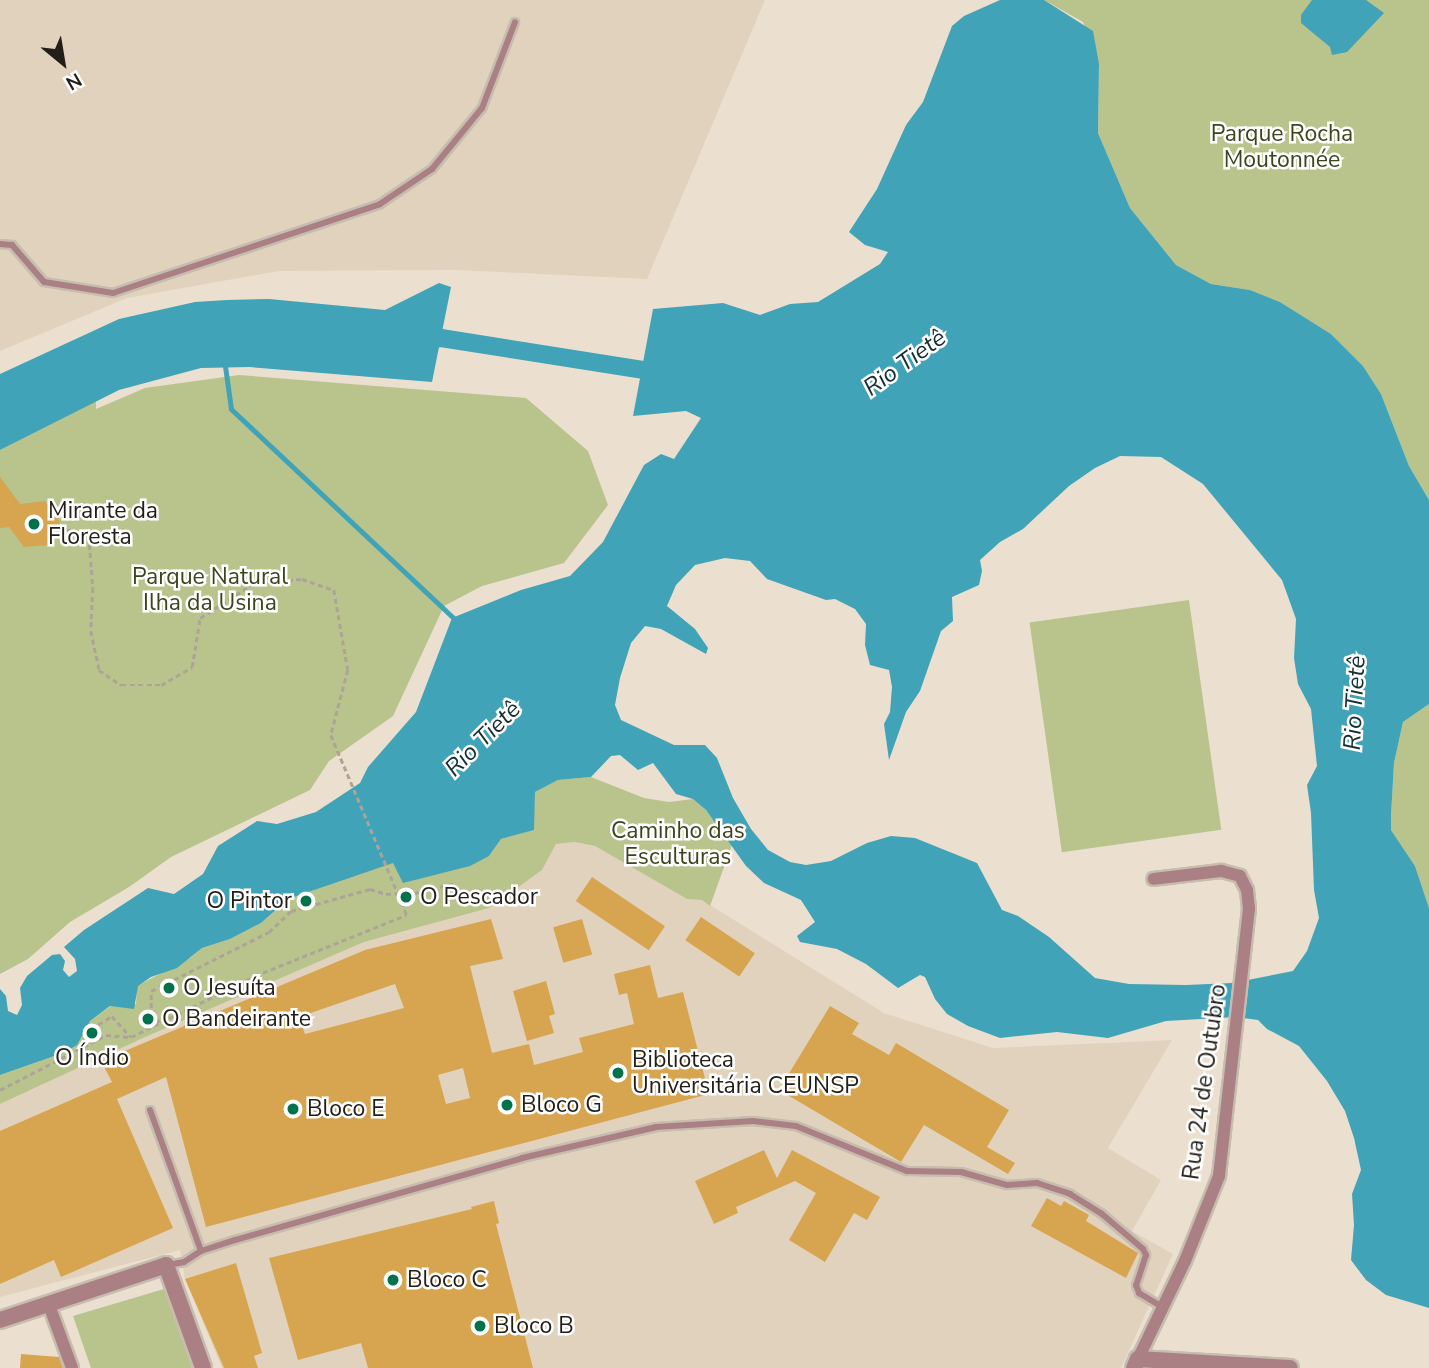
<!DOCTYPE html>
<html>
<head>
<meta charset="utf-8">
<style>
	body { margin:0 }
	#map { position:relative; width:1429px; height:1368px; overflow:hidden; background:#ebe0d0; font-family:"Nunito Sans",sans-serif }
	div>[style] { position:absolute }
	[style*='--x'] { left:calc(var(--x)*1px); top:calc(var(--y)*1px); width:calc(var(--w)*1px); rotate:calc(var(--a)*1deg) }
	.built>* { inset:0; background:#e1d2bd }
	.green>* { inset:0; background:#b9c38c; transform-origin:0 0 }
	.water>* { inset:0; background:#41a3b7 }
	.stream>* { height:5px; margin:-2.5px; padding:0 2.5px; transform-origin:2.5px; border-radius:2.5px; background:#41a3b7 }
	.canal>* { height:18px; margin:-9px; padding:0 9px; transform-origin:9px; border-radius:9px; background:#41a3b7 }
	.building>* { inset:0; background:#d7a550; transform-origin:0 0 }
	.path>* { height:2.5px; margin-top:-1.25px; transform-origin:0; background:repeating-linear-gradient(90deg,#ada497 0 5px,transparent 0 8.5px) }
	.roads { filter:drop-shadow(2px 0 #c7bdaf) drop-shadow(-2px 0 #c7bdaf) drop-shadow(0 2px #c7bdaf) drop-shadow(0 -2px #c7bdaf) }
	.service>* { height:6px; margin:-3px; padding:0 3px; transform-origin:3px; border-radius:3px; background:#ab8085 }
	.minor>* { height:12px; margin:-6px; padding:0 6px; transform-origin:6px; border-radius:6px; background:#ab8085 }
	.tertiary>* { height:16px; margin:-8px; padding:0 8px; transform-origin:8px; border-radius:8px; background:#ab8085 }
	.path-bridge>* { height:2.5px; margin-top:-1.25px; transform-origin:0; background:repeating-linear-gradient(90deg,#ada497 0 5px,transparent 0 8.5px) }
	.dots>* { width:19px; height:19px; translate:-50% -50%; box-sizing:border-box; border:4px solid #fff; border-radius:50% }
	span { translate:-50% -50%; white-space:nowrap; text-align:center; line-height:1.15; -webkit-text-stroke:5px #fff; paint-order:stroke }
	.park-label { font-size:23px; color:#3e441d }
	.poi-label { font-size:23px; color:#221e18 }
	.left { translate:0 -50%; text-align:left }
	.right { translate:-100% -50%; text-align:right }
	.street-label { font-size:23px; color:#221e18 }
	.water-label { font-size:24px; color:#172e32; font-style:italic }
	.north { position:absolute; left:28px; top:28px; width:70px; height:70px; -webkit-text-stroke:5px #fff; paint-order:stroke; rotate:150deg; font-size:19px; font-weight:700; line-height:28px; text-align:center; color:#221e18 }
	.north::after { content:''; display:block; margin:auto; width:24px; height:32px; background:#221e18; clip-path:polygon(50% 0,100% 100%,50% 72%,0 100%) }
</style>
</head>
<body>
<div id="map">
	<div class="built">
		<div style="clip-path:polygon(0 0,765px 0,647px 279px,454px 270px,279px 271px,127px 298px,0 351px)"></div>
		<div style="clip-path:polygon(575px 842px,595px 846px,687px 899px,702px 900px,884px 1013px,993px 1048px,1172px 1040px,1108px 1148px,1161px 1180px,1132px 1231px,1173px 1254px,1121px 1368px,222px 1368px,185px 1279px,180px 1250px,0 1297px,0 1104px,143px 1038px,364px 942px,489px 908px,542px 870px,556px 844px)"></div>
	</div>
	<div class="green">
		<div style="clip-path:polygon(1044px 0,1429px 0,1429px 500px,1409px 466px,1381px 394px,1363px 366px,1331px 334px,1280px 302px,1250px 290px,1211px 284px,1176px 265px,1130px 208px,1098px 133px,1099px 64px,1083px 22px)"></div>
		<div style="clip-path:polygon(239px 375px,526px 398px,588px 451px,608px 505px,564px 563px,482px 586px,444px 606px,393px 716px,329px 761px,310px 790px,171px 857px,129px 887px,70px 922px,28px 959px,0 974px,0 450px,96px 401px,96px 409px,145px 388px)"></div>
		<div style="left:1189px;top:600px;width:232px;height:161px;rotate:82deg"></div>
		<div style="clip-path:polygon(1429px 704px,1429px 908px,1415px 866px,1391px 830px,1391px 816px,1394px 763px,1403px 722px)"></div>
		<div style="clip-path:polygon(591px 777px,644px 798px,669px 802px,693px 799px,706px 810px,732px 845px,710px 906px,702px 900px,687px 899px,595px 846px,575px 842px,556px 844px,542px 870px,489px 908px,364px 942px,143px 1038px,0 1104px,0 1075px,63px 1053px,90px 1021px,111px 1006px,136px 1004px,137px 986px,190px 958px,202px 948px,230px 939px,261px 923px,288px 899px,393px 862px,489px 856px,501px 839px,533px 830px,535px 792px,558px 780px)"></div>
		<div style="clip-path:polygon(164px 1289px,192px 1368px,91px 1368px,73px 1316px)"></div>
	</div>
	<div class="water">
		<div style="clip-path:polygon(evenodd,1044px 0,1093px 31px,1099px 64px,1098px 133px,1130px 208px,1176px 265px,1211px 284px,1250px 290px,1280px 302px,1331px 334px,1363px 366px,1381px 394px,1409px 466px,1429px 500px,1429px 704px,1403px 722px,1394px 763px,1391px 816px,1391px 830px,1415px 866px,1429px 908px,1429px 1308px,1386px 1295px,1366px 1280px,1351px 1260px,1354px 1225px,1352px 1194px,1361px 1170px,1354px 1138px,1345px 1111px,1327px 1081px,1299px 1046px,1267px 1029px,1258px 1020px,1236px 1017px,1166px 1021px,1108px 1038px,1057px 1032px,1000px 1038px,968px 1026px,947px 1014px,935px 999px,925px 977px,920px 975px,898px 988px,866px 964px,837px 949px,800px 942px,797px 936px,815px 922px,801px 900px,764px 883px,746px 866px,706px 810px,693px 799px,676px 794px,653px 763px,638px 770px,620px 755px,611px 756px,591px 777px,558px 780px,535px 792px,534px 830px,501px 839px,489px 856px,470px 866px,403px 883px,393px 863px,288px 899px,261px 923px,230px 939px,202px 948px,177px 968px,151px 977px,138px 986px,134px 1009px,110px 1006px,90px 1021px,77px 1045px,63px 1053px,0 1075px,0 989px,6px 996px,8px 1011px,17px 1015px,22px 1005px,20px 988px,27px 976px,52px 955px,60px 954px,65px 961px,63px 970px,69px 977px,77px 971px,75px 959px,64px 947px,84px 930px,148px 888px,174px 894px,203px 874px,218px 846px,257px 821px,277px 824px,316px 812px,360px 783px,368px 767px,416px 712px,452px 618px,521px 590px,570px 576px,603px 542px,644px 465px,661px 454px,674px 459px,701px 418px,686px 411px,633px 416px,653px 309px,723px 303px,760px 315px,790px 304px,818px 302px,880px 264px,888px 252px,865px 245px,849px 232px,877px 189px,906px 125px,923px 102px,952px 26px,964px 16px,1000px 0,1044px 0,1120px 456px,1161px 457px,1203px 484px,1282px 580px,1296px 619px,1294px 658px,1298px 684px,1311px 709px,1317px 766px,1307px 785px,1311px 813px,1314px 890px,1319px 918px,1307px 951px,1293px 971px,1232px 983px,1186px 985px,1129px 984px,1095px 978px,1049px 937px,1018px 916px,1002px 910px,977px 863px,915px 838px,891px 836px,867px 843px,831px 861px,806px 865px,790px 862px,768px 850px,751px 829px,733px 798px,717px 758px,705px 745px,674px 745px,621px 720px,615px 705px,620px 678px,631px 643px,645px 626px,661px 629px,706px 654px,708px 648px,695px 629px,667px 606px,676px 585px,695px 565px,725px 558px,750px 561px,767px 579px,826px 600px,835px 599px,855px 609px,866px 624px,865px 645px,870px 665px,889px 670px,892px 687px,890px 712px,884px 724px,889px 760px,906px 712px,920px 691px,941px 631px,953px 621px,952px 597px,979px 585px,982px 571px,980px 560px,1000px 542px,1023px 529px,1069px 486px,1095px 468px,1120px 456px)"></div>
		<div style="clip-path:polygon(1312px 0,1366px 0,1384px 13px,1347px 52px,1332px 55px,1330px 47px,1301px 23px,1301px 15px)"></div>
		<div style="clip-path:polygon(439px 283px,451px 287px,432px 382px,249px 367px,201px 368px,119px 390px,0 450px,0 374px,119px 319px,195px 302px,227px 300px,269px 299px,385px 310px)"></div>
	</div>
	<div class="stream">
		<div style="--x:224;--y:359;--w:50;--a:82"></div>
		<div style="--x:231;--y:409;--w:310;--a:43.2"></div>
	</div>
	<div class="canal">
		<div style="--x:417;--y:341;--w:24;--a:-7"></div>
		<div style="--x:441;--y:338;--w:225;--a:9"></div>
	</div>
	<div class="building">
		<div style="clip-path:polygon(0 477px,20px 504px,45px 501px,60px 522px,49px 545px,24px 547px,9px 527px,0 528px)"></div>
		<div style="left:592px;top:877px;width:88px;height:29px;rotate:34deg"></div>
		<div style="left:701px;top:917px;width:65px;height:28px;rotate:34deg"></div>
		<div style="clip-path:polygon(evenodd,491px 919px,503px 959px,470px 966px,492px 1053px,529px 1044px,534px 1065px,583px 1052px,579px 1038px,634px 1024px,627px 993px,619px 995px,614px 974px,650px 965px,658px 998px,683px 992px,709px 1094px,206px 1227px,166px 1077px,117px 1099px,173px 1228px,61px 1277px,54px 1260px,0 1284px,0 1131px,112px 1082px,101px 1061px,365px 950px,491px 919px,395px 984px,404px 1008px,305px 1034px,299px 1017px,395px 984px,491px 919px,463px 1068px,470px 1098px,446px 1104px,438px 1075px,463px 1068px)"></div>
		<div style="left:582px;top:919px;width:37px;height:30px;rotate:74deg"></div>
		<div style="clip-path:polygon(546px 981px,555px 1014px,549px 1016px,554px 1033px,527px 1041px,513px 991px)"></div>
		<div style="clip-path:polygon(830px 1006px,859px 1023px,852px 1034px,889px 1055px,896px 1043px,1009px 1110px,987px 1147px,1015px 1163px,1008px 1174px,924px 1125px,901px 1162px,779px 1090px)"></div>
		<div style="clip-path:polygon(764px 1150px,777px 1178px,792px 1150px,880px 1197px,867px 1220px,854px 1213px,825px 1262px,789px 1240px,816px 1193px,795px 1181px,736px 1207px,738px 1213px,714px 1224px,695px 1181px)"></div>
		<div style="clip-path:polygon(1047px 1198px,1061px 1206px,1064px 1201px,1089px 1215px,1086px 1221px,1138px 1253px,1126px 1278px,1031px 1226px)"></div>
		<div style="clip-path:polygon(494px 1201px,499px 1223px,496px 1224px,533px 1368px,368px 1368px,361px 1343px,298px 1360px,269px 1258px,472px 1209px,471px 1207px)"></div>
		<div style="clip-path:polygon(236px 1263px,262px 1353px,254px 1356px,258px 1368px,224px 1368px,185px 1279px)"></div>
		<div style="clip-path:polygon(21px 1354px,59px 1357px,63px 1368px,20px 1368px)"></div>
	</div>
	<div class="path">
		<div style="--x:59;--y:527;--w:31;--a:17"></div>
		<div style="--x:89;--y:536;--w:52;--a:85.6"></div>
		<div style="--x:93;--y:588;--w:43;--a:92.7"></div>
		<div style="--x:91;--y:631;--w:40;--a:78"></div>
		<div style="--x:99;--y:670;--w:27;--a:34"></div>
		<div style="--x:121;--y:685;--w:40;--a:0"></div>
		<div style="--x:161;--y:685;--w:36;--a:-30"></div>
		<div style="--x:192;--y:667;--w:50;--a:-80.7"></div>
		<div style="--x:200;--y:618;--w:64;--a:-32.9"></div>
		<div style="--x:254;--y:583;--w:48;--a:-4.8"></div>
		<div style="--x:302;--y:579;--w:34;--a:19"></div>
		<div style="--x:334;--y:590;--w:81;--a:80.1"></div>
		<div style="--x:348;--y:670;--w:67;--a:104.7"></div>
		<div style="--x:159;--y:1023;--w:17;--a:-118"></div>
		<div style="--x:151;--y:1008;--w:17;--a:-90"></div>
		<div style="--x:151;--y:991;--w:132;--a:-26.6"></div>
		<div style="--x:269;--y:932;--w:30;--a:-44"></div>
		<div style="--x:291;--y:911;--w:82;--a:-15.6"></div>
		<div style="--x:370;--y:889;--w:17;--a:17"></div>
		<div style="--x:386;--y:894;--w:29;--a:-2"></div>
		<div style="--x:415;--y:893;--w:42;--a:-13.7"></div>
		<div style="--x:91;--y:1029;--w:25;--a:-32"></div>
		<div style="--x:112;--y:1016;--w:28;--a:48"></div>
		<div style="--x:0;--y:1090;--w:119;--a:-27.4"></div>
		<div style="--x:106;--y:1035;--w:25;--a:5"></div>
		<div style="--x:131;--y:1037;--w:138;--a:-26.2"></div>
		<div style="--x:255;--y:976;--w:163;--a:-22"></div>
		<div style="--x:406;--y:915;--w:13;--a:-108"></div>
	</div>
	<div class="roads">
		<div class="service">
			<div style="--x:0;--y:244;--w:12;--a:5"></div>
			<div style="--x:12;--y:245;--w:49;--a:49.1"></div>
			<div style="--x:44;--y:282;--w:70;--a:9.1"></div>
			<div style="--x:113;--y:293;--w:281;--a:-18.4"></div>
			<div style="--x:380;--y:204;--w:63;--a:-33.9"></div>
			<div style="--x:432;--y:169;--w:79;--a:-50.7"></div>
			<div style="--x:482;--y:108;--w:92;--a:-69"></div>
			<div style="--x:150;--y:1110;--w:150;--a:70.1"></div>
			<div style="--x:168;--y:1265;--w:16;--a:-11"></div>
			<div style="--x:184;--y:1262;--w:20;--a:-33"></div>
			<div style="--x:201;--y:1251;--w:36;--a:-18"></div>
			<div style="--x:235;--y:1240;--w:298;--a:-15.9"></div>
			<div style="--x:522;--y:1158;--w:138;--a:-13"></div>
			<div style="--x:656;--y:1127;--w:97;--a:-3.5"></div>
			<div style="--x:753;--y:1121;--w:43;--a:6.6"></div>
			<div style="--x:796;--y:1126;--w:120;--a:22.1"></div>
			<div style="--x:907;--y:1171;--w:54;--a:1.1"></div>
			<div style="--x:961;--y:1172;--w:48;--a:15.8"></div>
			<div style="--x:1007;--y:1185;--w:30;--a:-4"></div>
			<div style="--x:1037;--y:1183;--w:35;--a:18"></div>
			<div style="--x:1070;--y:1194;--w:38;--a:32"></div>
			<div style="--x:1102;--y:1214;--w:54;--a:40.5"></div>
			<div style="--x:1143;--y:1249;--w:7;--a:63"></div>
			<div style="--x:1146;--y:1255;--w:32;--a:108"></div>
			<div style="--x:1136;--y:1285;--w:9;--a:69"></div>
			<div style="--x:1139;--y:1293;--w:27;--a:31"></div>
		</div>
		<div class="minor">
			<div style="--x:49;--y:1305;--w:67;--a:69.9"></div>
			<div style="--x:1138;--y:1359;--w:109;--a:-64.4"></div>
			<div style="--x:1185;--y:1261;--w:92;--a:-68.2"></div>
			<div style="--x:1219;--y:1176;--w:269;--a:-83.6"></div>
			<div style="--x:1249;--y:909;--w:19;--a:-96"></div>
			<div style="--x:1247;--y:890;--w:16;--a:-117"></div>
			<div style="--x:1240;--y:876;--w:20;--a:-165"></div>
			<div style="--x:1221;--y:871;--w:68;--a:173.3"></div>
		</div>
		<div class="tertiary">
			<div style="--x:0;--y:1320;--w:175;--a:-18.3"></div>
			<div style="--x:166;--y:1265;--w:109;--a:70.2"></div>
			<div style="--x:1134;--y:1368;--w:10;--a:-66"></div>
			<div style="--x:1138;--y:1359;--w:152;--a:3.4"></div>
		</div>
	</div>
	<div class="path-bridge">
		<div style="--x:331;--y:735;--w:182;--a:67.1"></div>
	</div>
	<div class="dots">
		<div style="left:34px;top:524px;background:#01724c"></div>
		<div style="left:406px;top:897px;background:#01724c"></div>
		<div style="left:306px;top:901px;background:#01724c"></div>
		<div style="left:169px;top:988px;background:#01724c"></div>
		<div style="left:148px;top:1019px;background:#01724c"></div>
		<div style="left:92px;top:1033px;background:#01724c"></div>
		<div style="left:618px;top:1073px;background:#01724c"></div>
		<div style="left:507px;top:1105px;background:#01724c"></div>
		<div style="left:293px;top:1109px;background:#01724c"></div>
		<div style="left:393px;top:1280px;background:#01724c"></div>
		<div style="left:480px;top:1326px;background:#01724c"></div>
	</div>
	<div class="park-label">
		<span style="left:1282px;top:147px">Parque Rocha<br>Moutonnée</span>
		<span style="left:210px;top:590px">Parque Natural<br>Ilha da Usina</span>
		<span style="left:678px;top:844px">Caminho das<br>Esculturas</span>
	</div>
	<div class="poi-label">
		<span class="left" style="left:48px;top:524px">Mirante da<br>Floresta</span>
		<span class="left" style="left:420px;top:897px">O Pescador</span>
		<span class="right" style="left:292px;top:901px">O Pintor</span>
		<span class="left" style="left:183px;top:988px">O Jesuíta</span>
		<span class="left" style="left:162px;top:1019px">O Bandeirante</span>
		<span style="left:92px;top:1058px">O Índio</span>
		<span class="left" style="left:632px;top:1073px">Biblioteca<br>Universitária CEUNSP</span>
		<span class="left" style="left:521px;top:1105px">Bloco G</span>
		<span class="left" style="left:307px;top:1109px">Bloco E</span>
		<span class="left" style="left:407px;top:1280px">Bloco C</span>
		<span class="left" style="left:494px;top:1326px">Bloco B</span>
	</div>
	<div class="street-label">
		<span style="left:1205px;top:1082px;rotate:-82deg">Rua 24 de Outubro</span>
	</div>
	<div class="water-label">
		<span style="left:905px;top:363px;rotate:-36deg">Rio Tietê</span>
		<span style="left:1355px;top:703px;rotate:-87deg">Rio Tietê</span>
		<span style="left:483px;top:739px;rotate:-45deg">Rio Tietê</span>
	</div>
	<div class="north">N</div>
</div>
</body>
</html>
